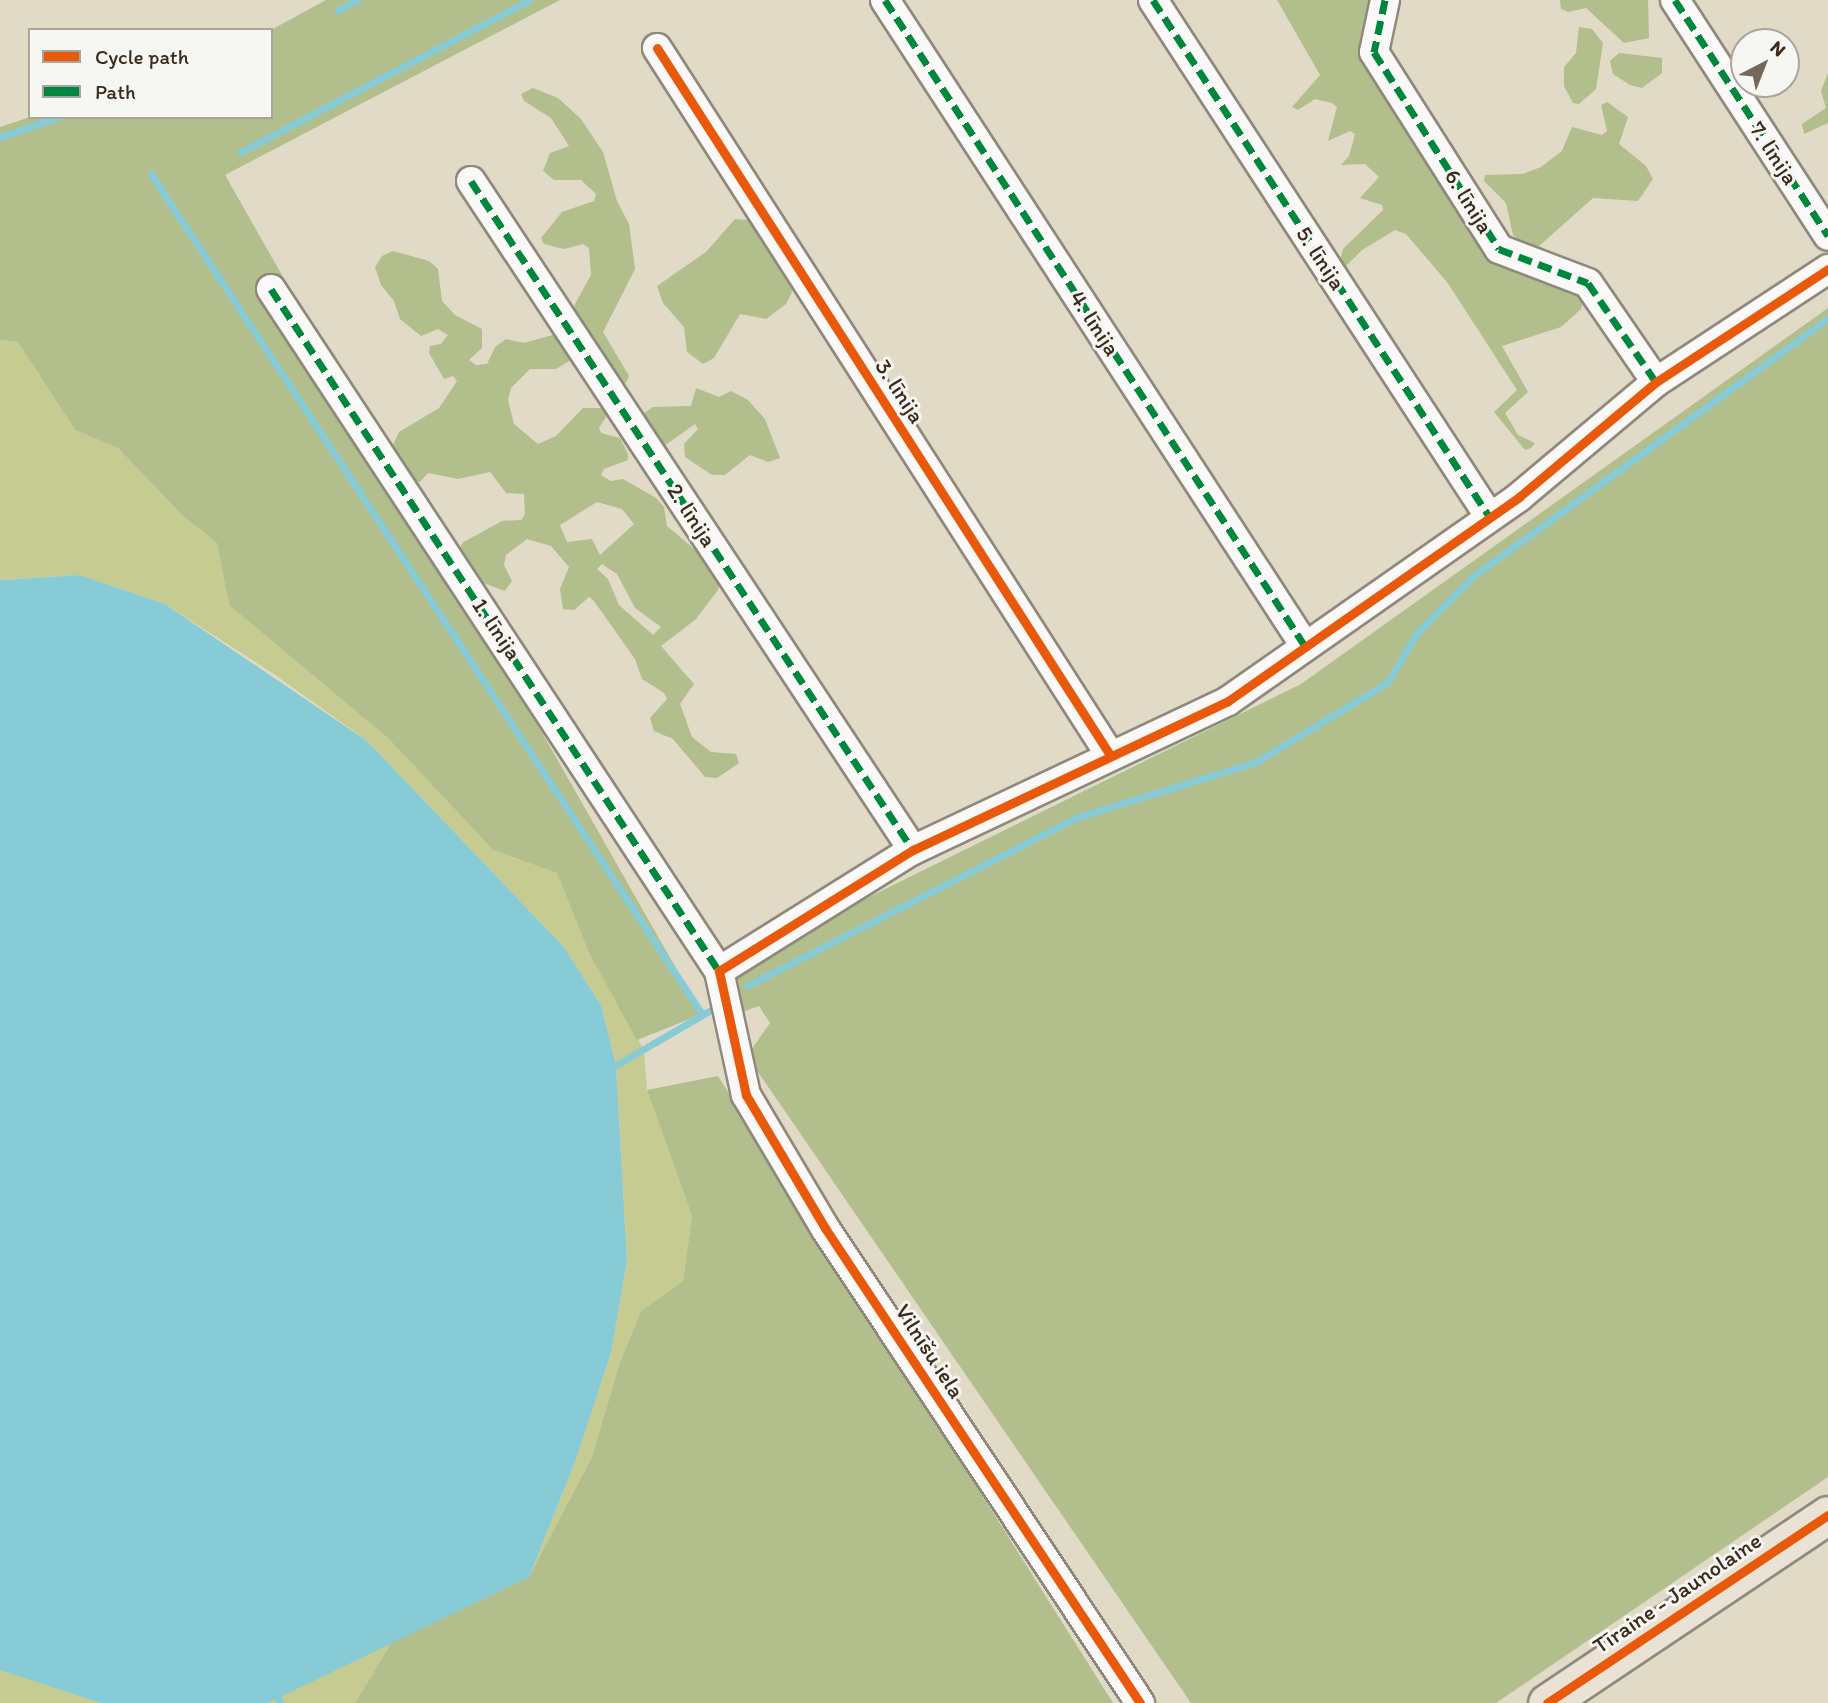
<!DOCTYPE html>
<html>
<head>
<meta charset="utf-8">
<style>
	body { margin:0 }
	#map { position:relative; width:1828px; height:1703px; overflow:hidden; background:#e1dac7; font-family:Itim,sans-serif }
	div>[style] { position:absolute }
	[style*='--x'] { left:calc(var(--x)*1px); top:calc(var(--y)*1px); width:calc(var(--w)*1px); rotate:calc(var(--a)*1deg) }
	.green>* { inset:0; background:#c6cc91 }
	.forest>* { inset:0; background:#b2be8b }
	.water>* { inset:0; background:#87cbd7 }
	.stream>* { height:7px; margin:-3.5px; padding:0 3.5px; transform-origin:3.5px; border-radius:3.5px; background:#87cbd7 }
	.roads { filter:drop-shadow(2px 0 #8f897d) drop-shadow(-2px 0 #8f897d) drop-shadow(0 2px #8f897d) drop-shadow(0 -2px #8f897d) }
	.minor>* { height:28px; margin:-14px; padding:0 14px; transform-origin:14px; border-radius:14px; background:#faf9f7 }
	.major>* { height:37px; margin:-18.5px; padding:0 18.5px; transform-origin:18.5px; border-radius:18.5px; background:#eae2d5 }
	.quiet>* { height:7px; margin-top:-3.5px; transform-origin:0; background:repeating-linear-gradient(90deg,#00873e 0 14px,transparent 0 21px) }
	.cycleway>* { height:9px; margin:-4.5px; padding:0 4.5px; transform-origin:4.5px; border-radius:4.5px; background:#e8590c }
	span { translate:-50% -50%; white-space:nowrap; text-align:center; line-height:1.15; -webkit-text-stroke:6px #f6f6f2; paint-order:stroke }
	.street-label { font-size:23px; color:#3b2a1e }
	.legend { position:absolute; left:28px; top:28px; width:245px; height:91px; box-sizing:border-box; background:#f6f6f2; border:2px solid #aba49d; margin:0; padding:9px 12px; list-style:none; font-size:21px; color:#3b2a1e }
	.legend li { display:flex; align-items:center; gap:14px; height:35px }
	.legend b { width:35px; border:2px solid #aba49d }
	.north { position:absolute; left:1730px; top:28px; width:70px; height:70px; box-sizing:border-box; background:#f6f6f2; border:2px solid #aba49d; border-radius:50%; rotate:42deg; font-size:19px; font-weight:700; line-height:28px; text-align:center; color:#3b2a1e }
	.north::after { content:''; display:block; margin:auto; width:24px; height:32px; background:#756859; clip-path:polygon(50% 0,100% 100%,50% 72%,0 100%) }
</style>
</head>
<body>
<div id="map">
	<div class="green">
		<div style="clip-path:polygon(0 340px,18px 342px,75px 430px,118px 448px,183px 516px,217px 543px,229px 605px,389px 739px,493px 850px,557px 873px,589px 953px,644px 1050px,647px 1090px,692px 1216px,683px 1281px,641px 1311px,620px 1362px,592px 1457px,529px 1577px,575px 1462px,611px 1353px,627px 1261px,616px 1065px,601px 1005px,563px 946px,367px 741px,274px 674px,165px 604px,80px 575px,0 580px)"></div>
		<div style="clip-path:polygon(393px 1640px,355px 1703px,268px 1703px,364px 1653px)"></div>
		<div style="clip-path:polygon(0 1670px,10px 1670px,101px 1703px,0 1703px)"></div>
	</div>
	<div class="forest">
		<div style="clip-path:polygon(326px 0,560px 0,225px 175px,702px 1014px,637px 1040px,589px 953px,557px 873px,493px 850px,389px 739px,229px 605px,217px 543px,183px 516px,118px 448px,75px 430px,18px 342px,0 340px,0 127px,30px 117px,271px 117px,271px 30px)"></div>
		<div style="clip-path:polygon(1277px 0,1381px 0,1371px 22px,1421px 135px,1543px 279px,1585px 295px,1581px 309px,1561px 327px,1502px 346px,1528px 392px,1505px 413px,1518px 435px,1535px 443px,1531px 448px,1525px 450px,1494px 412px,1517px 390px,1447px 282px,1406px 234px,1395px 230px,1362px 250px,1344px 268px,1339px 265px,1343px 249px,1383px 210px,1382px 205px,1360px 198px,1379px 177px,1365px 164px,1341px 165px,1349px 156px,1355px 134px,1350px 131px,1328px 141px,1337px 107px,1332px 103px,1315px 99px,1298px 110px,1292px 107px,1320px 75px)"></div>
		<div style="clip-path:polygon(1560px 0,1648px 0,1649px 38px,1624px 43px,1586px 8px,1568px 12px,1561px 9px)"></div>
		<div style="clip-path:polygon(1579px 27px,1592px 29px,1603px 43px,1596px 89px,1579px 104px,1573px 103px,1564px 86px,1564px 67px,1576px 53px)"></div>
		<div style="clip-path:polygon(1619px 53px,1662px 58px,1662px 73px,1642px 88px,1630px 85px,1613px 74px,1610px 61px)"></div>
		<div style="clip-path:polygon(1828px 73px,1828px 123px,1804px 134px,1802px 124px,1826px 108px,1821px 91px)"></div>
		<div style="clip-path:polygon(533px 88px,558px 98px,581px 119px,603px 152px,617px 201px,629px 224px,635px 269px,603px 332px,629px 376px,626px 383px,620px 382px,573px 324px,575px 304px,591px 275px,589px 248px,583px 244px,564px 249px,544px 244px,541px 238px,562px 212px,594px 201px,596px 194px,581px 180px,554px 180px,543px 171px,550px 153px,569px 146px,551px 118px,524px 101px,521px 94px)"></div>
		<div style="clip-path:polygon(1607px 102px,1628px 117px,1619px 144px,1646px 166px,1653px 179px,1638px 201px,1593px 198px,1538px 247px,1522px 244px,1513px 235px,1506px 203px,1484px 181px,1485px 175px,1523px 174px,1541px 167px,1562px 151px,1572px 127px,1602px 135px,1607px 131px,1601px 105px)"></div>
		<div style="clip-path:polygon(735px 219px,748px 220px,762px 234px,795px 286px,786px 304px,766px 319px,740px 314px,714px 358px,703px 364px,687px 352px,684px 327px,663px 303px,657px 286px,706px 252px)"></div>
		<div style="clip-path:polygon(evenodd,393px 251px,429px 261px,438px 269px,442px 301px,455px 315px,482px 329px,482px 348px,469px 360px,476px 365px,487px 364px,495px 347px,506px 339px,524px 343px,556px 334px,576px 357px,556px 369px,530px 369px,511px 388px,508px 400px,514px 424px,538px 444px,556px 436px,583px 408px,604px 408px,609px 412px,599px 428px,601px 433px,620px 438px,628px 454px,628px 460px,604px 469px,601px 475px,611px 481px,623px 479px,656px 498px,664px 507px,667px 526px,711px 563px,720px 580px,718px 590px,696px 619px,661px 646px,694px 684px,680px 704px,692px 737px,711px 752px,736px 754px,739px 763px,717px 778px,705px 777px,673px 739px,654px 731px,650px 718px,667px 699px,664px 693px,642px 679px,635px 659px,594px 601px,589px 597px,574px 610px,563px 609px,560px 589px,569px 567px,551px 546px,527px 539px,506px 555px,504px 565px,512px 581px,505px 591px,481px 582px,460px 549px,462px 543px,502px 521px,521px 520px,525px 514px,524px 494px,506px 493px,490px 472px,458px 479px,428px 473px,420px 482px,414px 481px,391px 449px,399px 432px,439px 408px,457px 381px,453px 376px,444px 379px,429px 353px,430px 346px,441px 344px,448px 335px,438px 329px,421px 336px,400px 319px,394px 301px,381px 285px,375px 267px,382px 256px,393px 251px,597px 502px,622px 509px,634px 524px,600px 555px,592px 539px,567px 542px,560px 525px,597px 502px,393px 251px,602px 564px,617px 574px,635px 608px,661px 627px,653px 635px,619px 605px,608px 579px,597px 569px,602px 564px)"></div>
		<div style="clip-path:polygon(1828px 308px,1828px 1477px,1496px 1703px,1191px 1703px,747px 1056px,770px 1023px,759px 1006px,740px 1013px,719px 971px,1301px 684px)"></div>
		<div style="clip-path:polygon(696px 388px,719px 397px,731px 391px,748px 400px,765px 419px,780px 458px,768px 462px,750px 455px,725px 475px,712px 475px,685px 457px,684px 444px,698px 429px,695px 424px,664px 446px,653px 440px,643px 414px,653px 407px,691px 406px)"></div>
		<div style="clip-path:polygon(718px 1076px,1113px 1703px,355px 1703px,393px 1640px,529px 1577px,592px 1457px,620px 1362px,641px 1311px,683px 1281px,692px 1216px,647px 1090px)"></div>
	</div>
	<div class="water">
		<div style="clip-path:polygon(80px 575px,165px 604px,367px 741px,563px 946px,601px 1005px,616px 1065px,627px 1261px,611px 1353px,575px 1462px,529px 1577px,268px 1703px,101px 1703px,0 1670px,0 580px)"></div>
	</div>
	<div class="stream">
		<div style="--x:338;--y:10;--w:21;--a:-28"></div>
		<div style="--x:0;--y:137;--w:62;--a:-18.7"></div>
		<div style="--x:241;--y:152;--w:326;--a:-27.8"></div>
		<div style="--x:151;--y:174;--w:1005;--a:56.74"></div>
		<div style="--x:747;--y:986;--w:369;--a:-27.1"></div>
		<div style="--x:1075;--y:818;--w:189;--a:-17.2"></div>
		<div style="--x:1256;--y:762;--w:154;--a:-31.2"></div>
		<div style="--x:1388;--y:682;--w:56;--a:-59.7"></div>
		<div style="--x:1416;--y:634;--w:80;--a:-45.5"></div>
		<div style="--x:1472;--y:577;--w:440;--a:-36"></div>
		<div style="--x:616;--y:1065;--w:110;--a:-30.1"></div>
		<div style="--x:278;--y:1698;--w:6;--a:59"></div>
	</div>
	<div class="roads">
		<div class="minor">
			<div style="--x:885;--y:0;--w:771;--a:56.97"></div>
			<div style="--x:1153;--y:0;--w:616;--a:56.93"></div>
			<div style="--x:1385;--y:0;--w:53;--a:101.9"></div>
			<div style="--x:1374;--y:52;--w:233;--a:57.6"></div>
			<div style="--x:1499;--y:249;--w:95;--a:20.9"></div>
			<div style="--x:1588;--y:283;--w:120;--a:55.5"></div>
			<div style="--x:1675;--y:0;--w:281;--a:57"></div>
			<div style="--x:657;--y:48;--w:840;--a:57.35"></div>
			<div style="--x:471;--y:181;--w:802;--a:56.55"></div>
			<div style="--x:271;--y:289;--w:816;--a:56.7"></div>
			<div style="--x:1140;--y:1703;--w:570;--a:-123.55"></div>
			<div style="--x:825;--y:1228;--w:155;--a:-120.7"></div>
			<div style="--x:746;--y:1095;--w:127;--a:-102.3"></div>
			<div style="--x:719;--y:971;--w:229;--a:-32"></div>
			<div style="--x:913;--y:850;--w:348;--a:-25.3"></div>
			<div style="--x:1228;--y:701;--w:355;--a:-35"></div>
			<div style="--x:1519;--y:497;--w:179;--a:-40"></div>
			<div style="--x:1656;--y:382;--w:206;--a:-33.3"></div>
		</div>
		<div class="major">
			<div style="--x:1547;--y:1703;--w:338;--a:-33.8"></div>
		</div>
	</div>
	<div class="quiet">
		<div style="--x:885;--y:0;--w:771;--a:56.97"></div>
		<div style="--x:1153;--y:0;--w:616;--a:56.93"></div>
		<div style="--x:1385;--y:0;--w:53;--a:101.9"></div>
		<div style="--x:1374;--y:52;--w:233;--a:57.6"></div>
		<div style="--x:1499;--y:249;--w:95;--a:20.9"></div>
		<div style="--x:1588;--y:283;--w:120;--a:55.5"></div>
		<div style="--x:1675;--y:0;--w:281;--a:57"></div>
		<div style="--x:471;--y:181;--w:802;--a:56.55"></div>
		<div style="--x:271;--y:289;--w:816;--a:56.7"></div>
	</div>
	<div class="cycleway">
		<div style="--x:657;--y:48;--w:840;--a:57.35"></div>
		<div style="--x:1140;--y:1703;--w:570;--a:-123.55"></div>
		<div style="--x:825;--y:1228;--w:155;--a:-120.7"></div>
		<div style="--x:746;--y:1095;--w:127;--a:-102.3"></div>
		<div style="--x:719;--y:971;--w:229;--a:-32"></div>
		<div style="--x:913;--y:850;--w:348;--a:-25.3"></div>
		<div style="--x:1228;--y:701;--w:355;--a:-35"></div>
		<div style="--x:1519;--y:497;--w:179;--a:-40"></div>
		<div style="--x:1656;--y:382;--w:206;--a:-33.3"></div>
		<div style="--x:1547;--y:1703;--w:338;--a:-33.8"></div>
	</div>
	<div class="street-label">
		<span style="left:1774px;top:153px;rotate:57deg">7. līnija</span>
		<span style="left:1469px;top:201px;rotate:58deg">6. līnija</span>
		<span style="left:1321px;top:258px;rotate:57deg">5. līnija</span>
		<span style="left:1095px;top:323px;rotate:57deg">4. līnija</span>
		<span style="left:900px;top:391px;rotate:57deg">3. līnija</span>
		<span style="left:692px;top:515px;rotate:57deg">2. līnija</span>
		<span style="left:497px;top:629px;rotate:56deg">1. līnija</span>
		<span style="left:930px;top:1351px;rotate:57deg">Vilnīšu iela</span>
		<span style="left:1677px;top:1593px;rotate:-34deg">Tīraine - Jaunolaine</span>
	</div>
	<ul class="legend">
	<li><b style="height:9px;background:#e8590c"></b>Cycle path</li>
	<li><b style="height:9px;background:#00873e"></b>Path</li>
	</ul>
	<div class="north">N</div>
</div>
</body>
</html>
